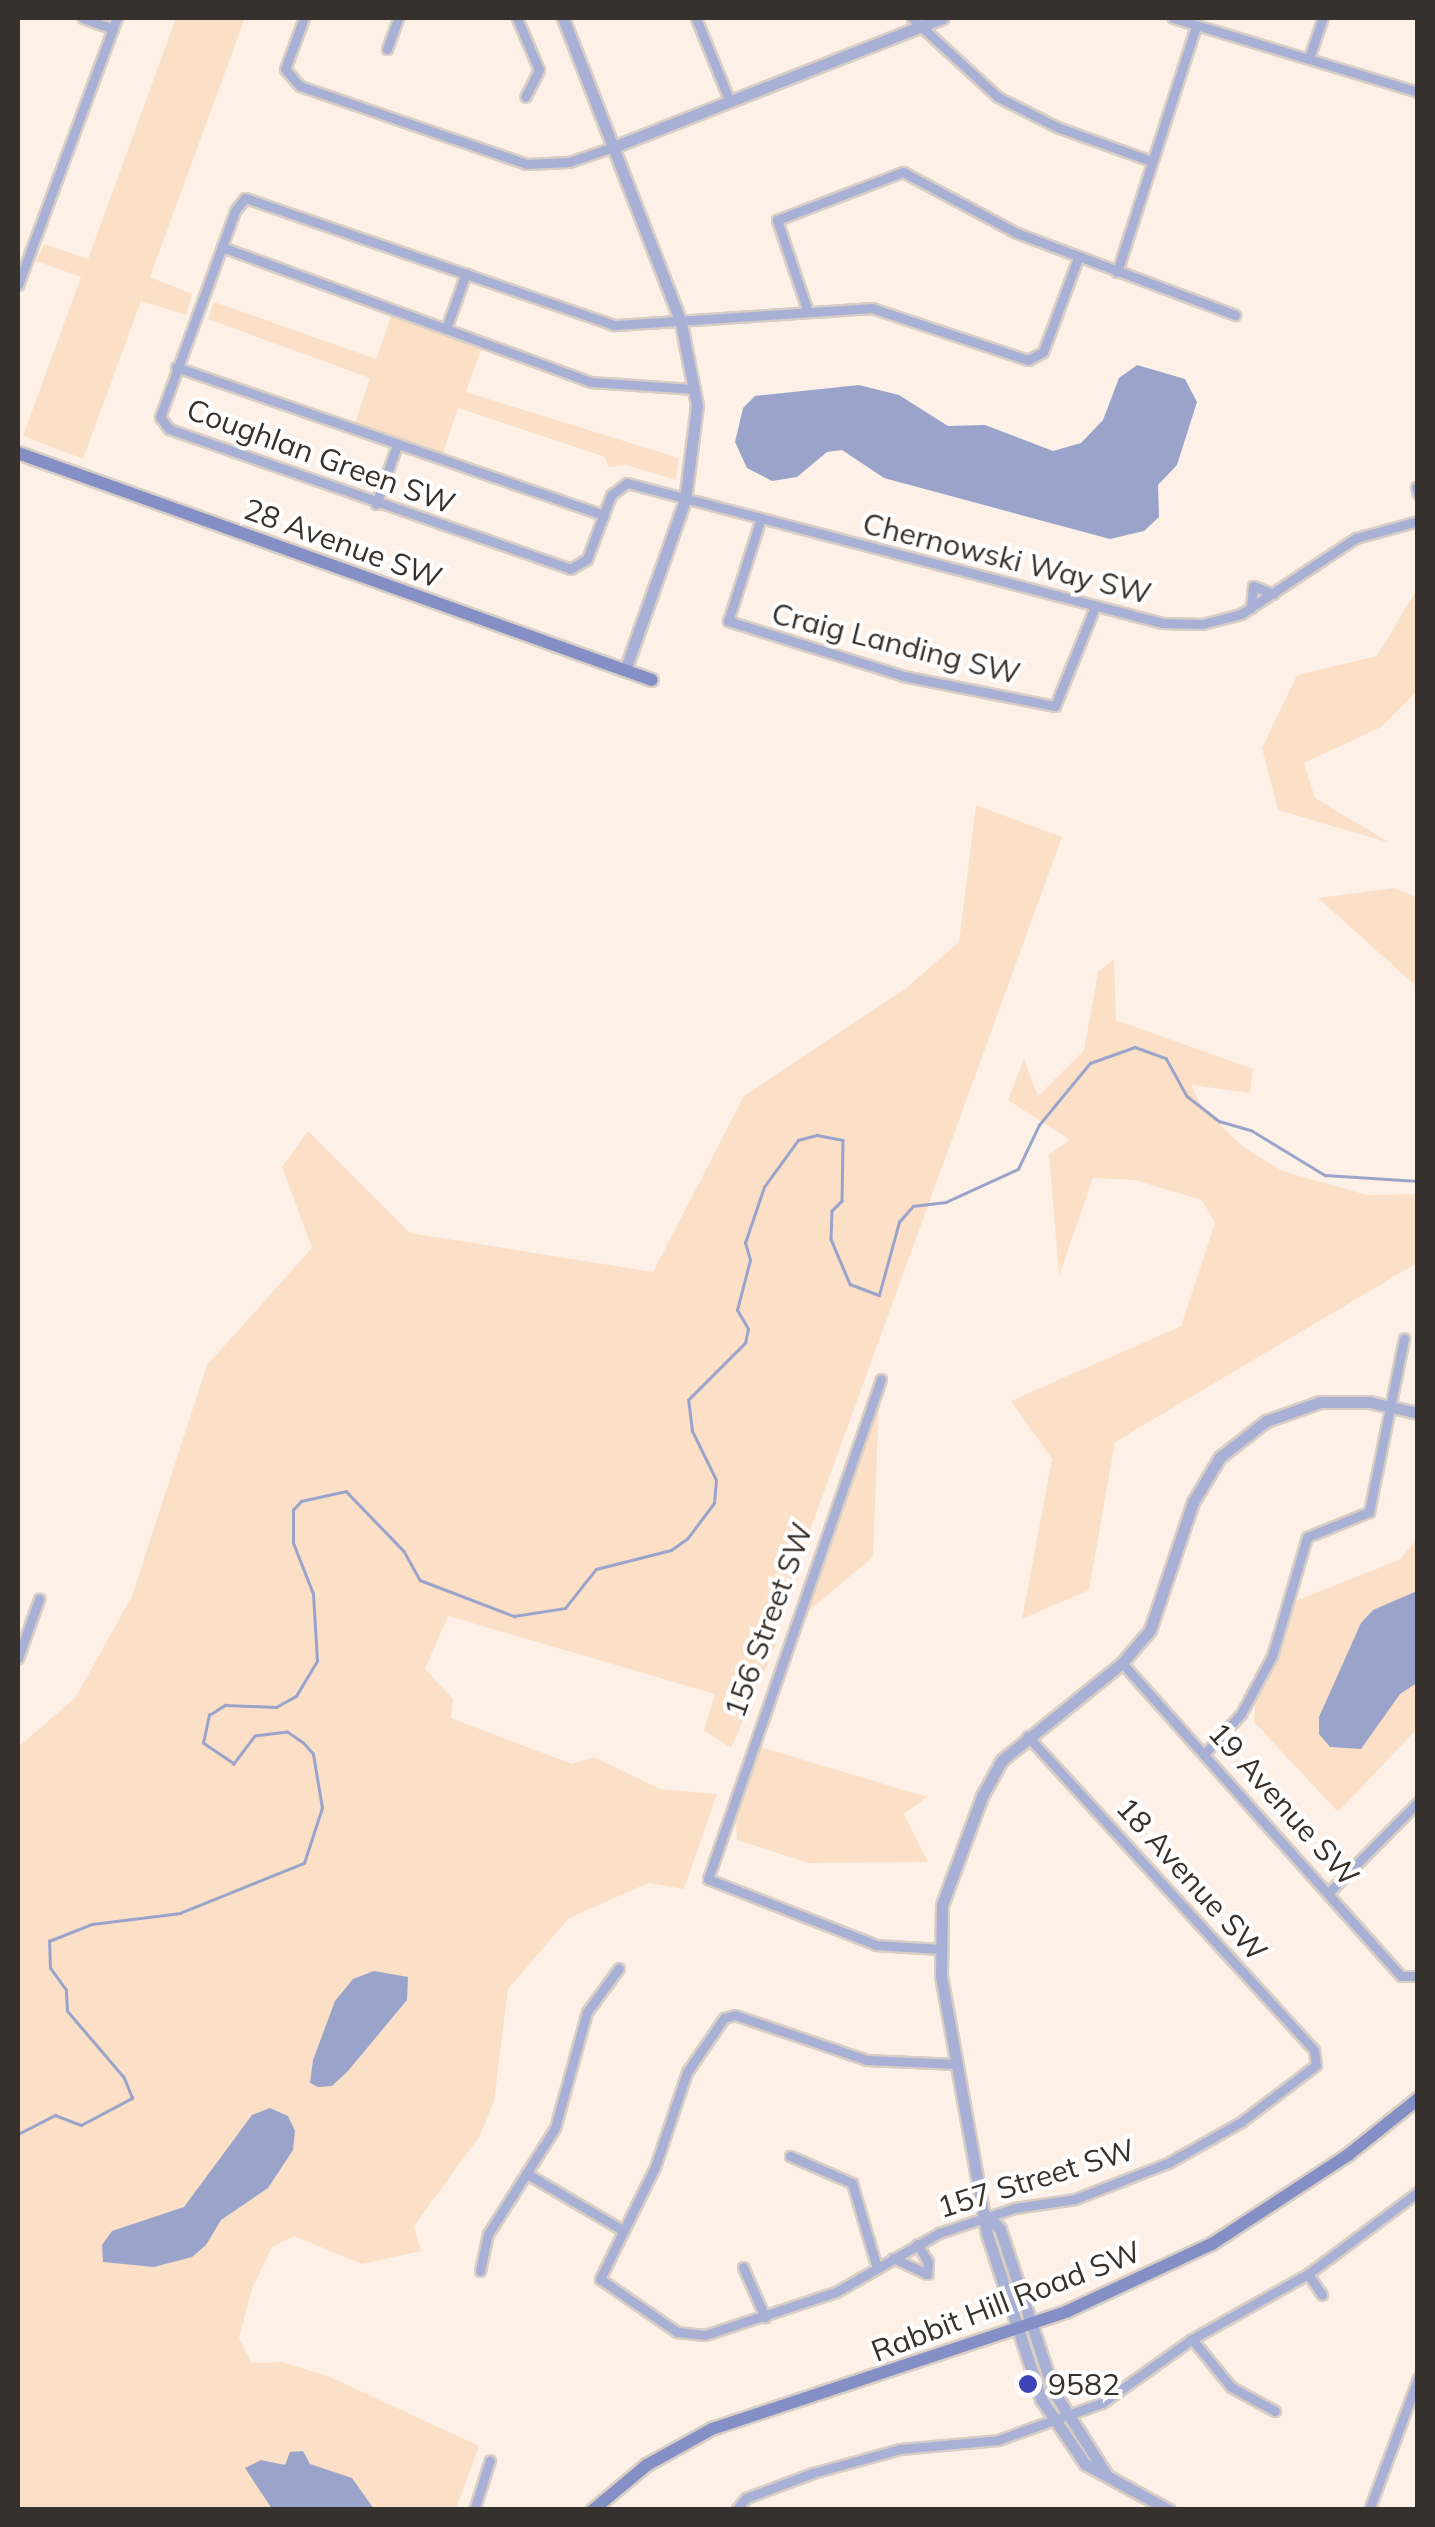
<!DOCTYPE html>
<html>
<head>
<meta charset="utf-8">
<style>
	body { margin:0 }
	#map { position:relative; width:1435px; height:2527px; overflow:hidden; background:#fdf1e7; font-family:Mulish,sans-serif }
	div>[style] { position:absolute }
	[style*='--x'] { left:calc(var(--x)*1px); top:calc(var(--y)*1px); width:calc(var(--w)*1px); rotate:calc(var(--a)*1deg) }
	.green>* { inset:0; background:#fbe0c7 }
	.water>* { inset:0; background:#9aa4cb }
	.stream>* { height:2.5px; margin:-1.25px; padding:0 1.25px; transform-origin:1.25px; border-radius:1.25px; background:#9aa4cb }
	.roads { filter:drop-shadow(2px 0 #d9cec5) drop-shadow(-2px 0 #d9cec5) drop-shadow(0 2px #d9cec5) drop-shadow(0 -2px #d9cec5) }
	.minor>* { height:9px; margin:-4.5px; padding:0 4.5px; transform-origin:4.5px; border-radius:4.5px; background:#a8b1d5 }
	.tertiary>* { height:11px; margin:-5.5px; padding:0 5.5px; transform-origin:5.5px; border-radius:5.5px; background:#a8b1d5 }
	.secondary>* { height:12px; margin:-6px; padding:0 6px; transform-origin:6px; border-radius:6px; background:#8490c5 }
	.dots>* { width:28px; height:28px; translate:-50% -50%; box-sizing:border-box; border:5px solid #fff; border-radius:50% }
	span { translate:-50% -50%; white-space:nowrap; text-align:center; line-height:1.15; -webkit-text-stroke:8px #fff; paint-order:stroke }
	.street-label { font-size:30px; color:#36312c }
	.poi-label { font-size:30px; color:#36312c }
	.left { translate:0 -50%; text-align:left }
	.frame { position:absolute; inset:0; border:20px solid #36312c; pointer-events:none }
</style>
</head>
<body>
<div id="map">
	<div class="green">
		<div style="clip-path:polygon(176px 18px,245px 18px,150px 277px,192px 294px,186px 315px,141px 301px,83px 459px,23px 436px,81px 277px,36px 261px,44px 244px,88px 259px)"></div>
		<div style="clip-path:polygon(214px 302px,376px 359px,392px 314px,482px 347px,466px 392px,679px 458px,676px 480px,626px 465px,608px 467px,605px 457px,458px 408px,442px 456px,355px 423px,370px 378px,208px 319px)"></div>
		<div style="clip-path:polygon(1417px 589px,1417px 691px,1381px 727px,1304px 763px,1315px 798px,1390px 843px,1278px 810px,1262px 748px,1297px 675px,1377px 656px)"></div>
		<div style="clip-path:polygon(976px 805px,1062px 837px,769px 1643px,776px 1644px,731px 1748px,704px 1730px,715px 1694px,448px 1616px,425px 1669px,453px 1699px,451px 1718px,572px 1764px,594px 1757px,660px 1789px,717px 1794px,684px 1889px,648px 1883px,569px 1918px,508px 1989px,494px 2102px,479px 2137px,414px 2226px,421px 2251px,362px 2264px,294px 2236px,272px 2247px,252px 2289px,239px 2338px,252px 2363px,282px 2362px,328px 2376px,479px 2446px,456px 2509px,18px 2509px,18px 1747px,75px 1698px,132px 1596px,207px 1365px,312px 1248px,282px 1167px,308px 1131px,410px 1233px,653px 1272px,744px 1096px,905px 989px,959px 942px)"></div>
		<div style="clip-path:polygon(1394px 888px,1417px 898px,1417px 987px,1318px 898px)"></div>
		<div style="clip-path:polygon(1114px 959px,1116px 1020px,1253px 1069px,1250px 1093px,1191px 1085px,1201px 1106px,1242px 1146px,1282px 1171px,1367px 1195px,1417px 1194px,1417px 1263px,1115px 1442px,1089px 1590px,1022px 1619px,1052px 1459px,1011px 1401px,1181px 1326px,1215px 1223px,1202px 1200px,1135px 1180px,1093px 1178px,1059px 1276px,1049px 1154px,1070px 1140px,1008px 1100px,1024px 1059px,1038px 1096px,1084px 1050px,1098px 972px)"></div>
		<div style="clip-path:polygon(879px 1401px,873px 1557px,800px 1618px)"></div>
		<div style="clip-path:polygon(1417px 1539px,1417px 1729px,1338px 1812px,1254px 1722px,1255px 1704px,1282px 1649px,1295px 1601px,1399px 1560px)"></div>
		<div style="clip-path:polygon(757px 1746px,927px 1797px,904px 1814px,928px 1862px,808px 1863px,737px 1840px,735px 1808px)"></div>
	</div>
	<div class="water">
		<div style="clip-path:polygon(1137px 365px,1185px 379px,1197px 402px,1177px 465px,1158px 485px,1159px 517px,1144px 531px,1110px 539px,884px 478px,842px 450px,827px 452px,797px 477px,772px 481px,747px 468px,735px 442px,743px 408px,755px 396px,859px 385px,899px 395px,948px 426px,985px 425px,1053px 451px,1081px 443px,1103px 420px,1119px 378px)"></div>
		<div style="clip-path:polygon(1417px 1591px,1417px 1683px,1400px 1694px,1361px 1749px,1330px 1747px,1319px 1734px,1319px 1717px,1361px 1623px,1373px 1610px)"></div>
		<div style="clip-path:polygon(374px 1971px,408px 1977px,407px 2000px,348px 2071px,332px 2086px,318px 2087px,310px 2083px,313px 2060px,335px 2001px,353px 1979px)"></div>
		<div style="clip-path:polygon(270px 2108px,288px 2116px,295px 2131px,293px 2150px,268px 2188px,221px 2220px,206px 2245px,192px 2257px,154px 2267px,103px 2262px,102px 2245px,112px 2231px,184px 2207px,252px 2115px)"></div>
		<div style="clip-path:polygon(303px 2451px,310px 2464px,352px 2478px,374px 2509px,272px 2509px,245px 2468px,261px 2460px,285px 2465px,290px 2452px)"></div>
	</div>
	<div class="stream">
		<div style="--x:18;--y:2134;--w:42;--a:-27.2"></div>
		<div style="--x:55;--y:2115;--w:28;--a:21"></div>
		<div style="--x:81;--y:2125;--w:58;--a:-27.9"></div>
		<div style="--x:132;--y:2098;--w:22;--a:-112"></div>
		<div style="--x:124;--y:2078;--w:88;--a:-130.4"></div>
		<div style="--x:67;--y:2011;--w:21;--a:-93"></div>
		<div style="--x:66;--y:1990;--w:27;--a:-126"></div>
		<div style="--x:50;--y:1968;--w:27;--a:-92"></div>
		<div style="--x:49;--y:1941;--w:46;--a:-21.6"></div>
		<div style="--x:92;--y:1924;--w:89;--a:-7.1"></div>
		<div style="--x:180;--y:1913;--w:134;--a:-22"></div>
		<div style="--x:304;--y:1863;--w:58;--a:-71.9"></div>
		<div style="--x:322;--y:1808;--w:55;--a:-99.5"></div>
		<div style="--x:313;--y:1754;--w:15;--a:-132"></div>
		<div style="--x:303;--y:1743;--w:19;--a:-145"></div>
		<div style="--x:287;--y:1732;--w:32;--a:173"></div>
		<div style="--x:255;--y:1736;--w:35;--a:127"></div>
		<div style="--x:234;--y:1764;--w:37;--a:-146"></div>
		<div style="--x:203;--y:1743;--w:29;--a:-78"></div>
		<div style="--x:209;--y:1715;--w:19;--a:-32"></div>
		<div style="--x:225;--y:1705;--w:51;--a:2.2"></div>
		<div style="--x:276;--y:1707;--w:23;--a:-29"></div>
		<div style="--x:296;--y:1696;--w:41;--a:-59"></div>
		<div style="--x:317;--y:1661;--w:67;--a:-93.4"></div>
		<div style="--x:313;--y:1594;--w:55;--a:-111.4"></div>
		<div style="--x:293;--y:1543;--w:33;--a:-90"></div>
		<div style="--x:293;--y:1510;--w:12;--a:-48"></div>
		<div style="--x:301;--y:1501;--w:46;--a:-12.5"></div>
		<div style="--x:346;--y:1491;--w:83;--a:46"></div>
		<div style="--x:404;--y:1551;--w:33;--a:61"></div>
		<div style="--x:420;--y:1580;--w:101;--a:21"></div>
		<div style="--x:514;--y:1616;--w:52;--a:-8.9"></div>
		<div style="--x:565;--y:1608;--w:50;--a:-51.5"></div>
		<div style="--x:596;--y:1569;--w:77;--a:-14.2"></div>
		<div style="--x:671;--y:1550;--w:19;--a:-35"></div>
		<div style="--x:687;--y:1539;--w:45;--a:-53.1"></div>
		<div style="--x:714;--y:1503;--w:23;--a:-85"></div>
		<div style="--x:716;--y:1480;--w:55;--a:-116.1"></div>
		<div style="--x:692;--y:1431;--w:31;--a:-97"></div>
		<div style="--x:688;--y:1400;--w:81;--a:-45"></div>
		<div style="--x:745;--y:1343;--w:14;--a:-78"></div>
		<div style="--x:748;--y:1329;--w:22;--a:-120"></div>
		<div style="--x:737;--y:1310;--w:52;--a:-75.4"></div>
		<div style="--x:750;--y:1260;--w:18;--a:-106"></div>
		<div style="--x:745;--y:1243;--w:59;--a:-71.3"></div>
		<div style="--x:764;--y:1187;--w:58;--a:-54.1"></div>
		<div style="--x:798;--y:1140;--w:20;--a:-15"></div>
		<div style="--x:817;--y:1135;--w:26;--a:11"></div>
		<div style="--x:843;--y:1140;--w:61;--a:90.9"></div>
		<div style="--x:842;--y:1201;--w:14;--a:135"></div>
		<div style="--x:832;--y:1211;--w:28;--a:92"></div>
		<div style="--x:831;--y:1239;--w:49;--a:67.1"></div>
		<div style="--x:850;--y:1284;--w:31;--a:21"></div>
		<div style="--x:879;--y:1295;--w:76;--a:-74.7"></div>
		<div style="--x:899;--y:1222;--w:21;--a:-49"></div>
		<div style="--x:913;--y:1206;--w:33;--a:-7"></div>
		<div style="--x:946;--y:1202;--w:79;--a:-24.6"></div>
		<div style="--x:1018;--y:1169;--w:49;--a:-64.5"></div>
		<div style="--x:1039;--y:1125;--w:80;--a:-50.6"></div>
		<div style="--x:1090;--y:1063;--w:48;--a:-19.6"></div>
		<div style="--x:1135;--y:1047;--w:33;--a:20"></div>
		<div style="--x:1166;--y:1058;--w:43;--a:61.1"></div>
		<div style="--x:1187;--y:1096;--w:41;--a:38"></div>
		<div style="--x:1219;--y:1121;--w:33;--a:16"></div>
		<div style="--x:1251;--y:1130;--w:87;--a:31.3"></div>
		<div style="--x:1325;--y:1175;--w:93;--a:3.7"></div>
	</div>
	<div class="roads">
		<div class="minor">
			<div style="--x:83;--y:18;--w:32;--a:20"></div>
			<div style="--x:304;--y:18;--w:54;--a:110.4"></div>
			<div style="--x:285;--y:69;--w:23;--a:49"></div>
			<div style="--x:300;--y:86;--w:239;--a:19"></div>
			<div style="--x:526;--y:164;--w:43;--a:-2.7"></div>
			<div style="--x:569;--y:162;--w:46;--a:-18.8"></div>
			<div style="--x:517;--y:18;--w:56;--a:67.1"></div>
			<div style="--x:539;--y:70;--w:30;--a:117"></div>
			<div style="--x:696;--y:18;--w:91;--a:68"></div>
			<div style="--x:912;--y:18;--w:117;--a:42.6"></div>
			<div style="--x:998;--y:97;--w:66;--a:27"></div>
			<div style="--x:1057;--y:127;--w:100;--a:19.9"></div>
			<div style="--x:1173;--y:18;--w:256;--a:16.8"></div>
			<div style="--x:387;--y:49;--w:33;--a:-70"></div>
			<div style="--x:1310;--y:55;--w:39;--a:-71"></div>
			<div style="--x:222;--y:247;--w:393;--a:20.1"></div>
			<div style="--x:591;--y:382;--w:104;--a:3.9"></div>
			<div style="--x:1078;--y:258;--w:100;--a:110.4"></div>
			<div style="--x:1043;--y:352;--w:17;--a:152"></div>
			<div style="--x:1028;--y:360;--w:164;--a:-161.6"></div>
			<div style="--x:872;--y:308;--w:259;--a:176.2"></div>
			<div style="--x:614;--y:325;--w:390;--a:-161"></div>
			<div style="--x:245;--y:198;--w:16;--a:128"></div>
			<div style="--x:235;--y:211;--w:219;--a:110"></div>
			<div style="--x:160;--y:417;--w:15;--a:53"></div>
			<div style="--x:169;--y:429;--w:425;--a:19.2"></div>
			<div style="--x:570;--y:569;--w:20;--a:-30"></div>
			<div style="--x:587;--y:559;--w:68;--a:-69.4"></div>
			<div style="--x:611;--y:495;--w:20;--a:-37"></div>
			<div style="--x:627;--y:483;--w:553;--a:14.66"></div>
			<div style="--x:1162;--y:623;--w:40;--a:1.4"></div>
			<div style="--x:1202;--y:624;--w:40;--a:-14.4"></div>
			<div style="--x:1241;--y:614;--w:138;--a:-33.5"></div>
			<div style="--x:1356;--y:538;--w:64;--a:-15.3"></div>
			<div style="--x:1117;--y:272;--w:258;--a:-72.2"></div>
			<div style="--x:18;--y:285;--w:285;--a:-69.7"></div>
			<div style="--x:808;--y:312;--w:97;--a:-108.6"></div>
			<div style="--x:777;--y:220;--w:135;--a:-20.9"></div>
			<div style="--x:903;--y:172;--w:129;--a:28.2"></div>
			<div style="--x:1017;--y:233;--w:233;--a:20.6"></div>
			<div style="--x:447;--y:326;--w:56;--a:-70.3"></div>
			<div style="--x:176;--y:367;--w:453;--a:19.1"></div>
			<div style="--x:1416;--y:487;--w:7;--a:74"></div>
			<div style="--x:376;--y:504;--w:63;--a:-70.4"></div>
			<div style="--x:760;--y:521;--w:105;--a:107.7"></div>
			<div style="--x:728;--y:621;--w:183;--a:17.4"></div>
			<div style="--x:903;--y:676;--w:155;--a:11.2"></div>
			<div style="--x:1055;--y:706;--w:105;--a:-68.1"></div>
			<div style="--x:1251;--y:608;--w:22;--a:-85"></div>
			<div style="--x:1253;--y:586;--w:22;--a:21"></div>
			<div style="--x:881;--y:1379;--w:529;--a:109.09"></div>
			<div style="--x:708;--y:1879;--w:180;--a:21.4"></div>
			<div style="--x:876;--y:1945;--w:63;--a:3.6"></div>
			<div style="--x:18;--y:1658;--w:63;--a:-70.4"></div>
			<div style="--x:1122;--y:1663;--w:419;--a:48.3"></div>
			<div style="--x:1401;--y:1976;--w:17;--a:0"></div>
			<div style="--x:1205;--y:1753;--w:53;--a:-47.3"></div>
			<div style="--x:1241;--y:1714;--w:66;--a:-61.9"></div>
			<div style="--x:1272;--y:1656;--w:124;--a:-73.6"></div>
			<div style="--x:1307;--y:1537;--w:67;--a:-22"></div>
			<div style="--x:1369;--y:1512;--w:177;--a:-78.6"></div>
			<div style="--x:1330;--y:1891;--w:125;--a:-45.3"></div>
			<div style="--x:957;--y:2064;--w:90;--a:-177.5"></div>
			<div style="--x:867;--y:2060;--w:139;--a:-161.2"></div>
			<div style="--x:735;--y:2015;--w:11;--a:165"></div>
			<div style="--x:724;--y:2018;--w:65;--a:124.4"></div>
			<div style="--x:687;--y:2072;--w:100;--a:108.6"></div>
			<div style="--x:655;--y:2167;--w:125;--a:116.2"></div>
			<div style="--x:600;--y:2279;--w:93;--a:34.5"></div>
			<div style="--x:677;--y:2332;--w:28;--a:6"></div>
			<div style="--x:705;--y:2335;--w:138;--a:-18.2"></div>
			<div style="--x:836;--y:2292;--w:119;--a:-29.8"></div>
			<div style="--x:939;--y:2233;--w:80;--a:-18.2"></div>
			<div style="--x:1015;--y:2208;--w:61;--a:-8.5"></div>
			<div style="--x:1075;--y:2199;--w:100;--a:-21.2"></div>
			<div style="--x:1168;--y:2163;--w:84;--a:-29.3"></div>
			<div style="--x:1241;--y:2122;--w:94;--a:-37.2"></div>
			<div style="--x:1316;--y:2065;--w:15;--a:-98"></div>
			<div style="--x:1314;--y:2050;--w:425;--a:-132.4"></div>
			<div style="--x:790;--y:2156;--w:68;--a:23.5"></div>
			<div style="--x:852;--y:2183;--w:89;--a:73.6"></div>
			<div style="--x:529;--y:2175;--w:110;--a:30.5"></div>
			<div style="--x:893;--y:2258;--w:38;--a:25"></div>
			<div style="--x:927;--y:2274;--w:12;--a:-85"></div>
			<div style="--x:928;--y:2262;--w:21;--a:-121"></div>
			<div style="--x:743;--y:2267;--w:55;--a:66.3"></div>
			<div style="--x:480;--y:2271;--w:38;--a:-78"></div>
			<div style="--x:488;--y:2234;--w:125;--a:-57.7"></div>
			<div style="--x:555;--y:2128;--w:120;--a:-74.6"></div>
			<div style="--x:587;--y:2012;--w:54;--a:-54"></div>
			<div style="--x:1308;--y:2274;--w:25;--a:56"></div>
			<div style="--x:1192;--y:2339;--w:62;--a:50.9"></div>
			<div style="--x:1231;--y:2387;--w:50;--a:28.6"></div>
			<div style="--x:474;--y:2510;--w:52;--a:-72.3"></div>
			<div style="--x:736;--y:2510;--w:16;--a:-50"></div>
			<div style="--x:746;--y:2498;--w:72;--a:-20.5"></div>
			<div style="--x:813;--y:2473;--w:90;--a:-15.4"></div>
			<div style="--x:900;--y:2449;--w:98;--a:-5.2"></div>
			<div style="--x:998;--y:2440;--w:110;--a:-19.6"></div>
			<div style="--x:1102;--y:2403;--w:110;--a:-35.4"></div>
			<div style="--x:1192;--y:2339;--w:133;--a:-29.3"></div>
			<div style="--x:1308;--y:2274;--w:137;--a:-36.7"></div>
			<div style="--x:1369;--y:2510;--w:141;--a:-69.6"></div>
		</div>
		<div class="tertiary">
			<div style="--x:563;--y:18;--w:327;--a:68.8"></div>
			<div style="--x:681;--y:323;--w:84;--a:79"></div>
			<div style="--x:697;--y:405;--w:96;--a:97.2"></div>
			<div style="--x:685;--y:500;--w:180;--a:109.4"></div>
			<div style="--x:613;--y:147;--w:354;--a:-21.4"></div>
			<div style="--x:989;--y:2217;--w:16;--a:47"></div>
			<div style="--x:1000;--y:2229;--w:172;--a:71.7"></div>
			<div style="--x:1054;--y:2392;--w:97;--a:57.6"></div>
			<div style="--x:1169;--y:2510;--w:96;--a:-151.3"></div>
			<div style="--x:1085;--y:2464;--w:78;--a:-124.1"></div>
			<div style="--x:1041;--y:2399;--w:174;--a:-108.1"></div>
			<div style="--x:987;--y:2234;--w:263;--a:-100.1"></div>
			<div style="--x:941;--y:1975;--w:70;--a:-89.2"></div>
			<div style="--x:942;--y:1905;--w:116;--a:-69.8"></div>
			<div style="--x:982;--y:1796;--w:41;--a:-60.9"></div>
			<div style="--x:1002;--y:1760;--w:154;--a:-38.9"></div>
			<div style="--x:1122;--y:1663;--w:43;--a:-49.7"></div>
			<div style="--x:1150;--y:1630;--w:135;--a:-71.4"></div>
			<div style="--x:1193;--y:1502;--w:52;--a:-59"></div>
			<div style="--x:1220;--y:1457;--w:58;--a:-38"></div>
			<div style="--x:1266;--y:1421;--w:57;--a:-19.4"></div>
			<div style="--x:1320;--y:1402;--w:49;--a:0"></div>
			<div style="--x:1369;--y:1402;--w:50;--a:12.7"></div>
		</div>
		<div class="secondary">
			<div style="--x:18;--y:453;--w:673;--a:19.7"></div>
			<div style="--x:593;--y:2510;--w:70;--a:-39.8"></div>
			<div style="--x:647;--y:2465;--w:74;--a:-29"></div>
			<div style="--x:712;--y:2429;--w:375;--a:-18.3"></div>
			<div style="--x:1068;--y:2311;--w:159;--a:-25"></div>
			<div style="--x:1212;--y:2244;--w:163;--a:-33.2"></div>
			<div style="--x:1348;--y:2155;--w:90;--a:-38.7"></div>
		</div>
	</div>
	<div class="dots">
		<div style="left:1028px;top:2384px;background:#3c44b8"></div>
	</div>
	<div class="street-label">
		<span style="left:321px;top:456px;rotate:20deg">Coughlan Green SW</span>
		<span style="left:343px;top:543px;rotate:20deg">28 Avenue SW</span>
		<span style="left:1007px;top:558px;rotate:14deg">Chernowski Way SW</span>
		<span style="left:896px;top:643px;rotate:14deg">Craig Landing SW</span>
		<span style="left:768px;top:1620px;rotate:-70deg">156 Street SW</span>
		<span style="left:1284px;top:1804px;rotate:48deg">19 Avenue SW</span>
		<span style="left:1192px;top:1879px;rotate:48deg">18 Avenue SW</span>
		<span style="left:1036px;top:2178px;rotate:-17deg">157 Street SW</span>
		<span style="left:1006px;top:2301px;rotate:-21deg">Rabbit Hill Road SW</span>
	</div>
	<div class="poi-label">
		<span class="left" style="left:1048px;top:2384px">9582</span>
	</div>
	<div class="frame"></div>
</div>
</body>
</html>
